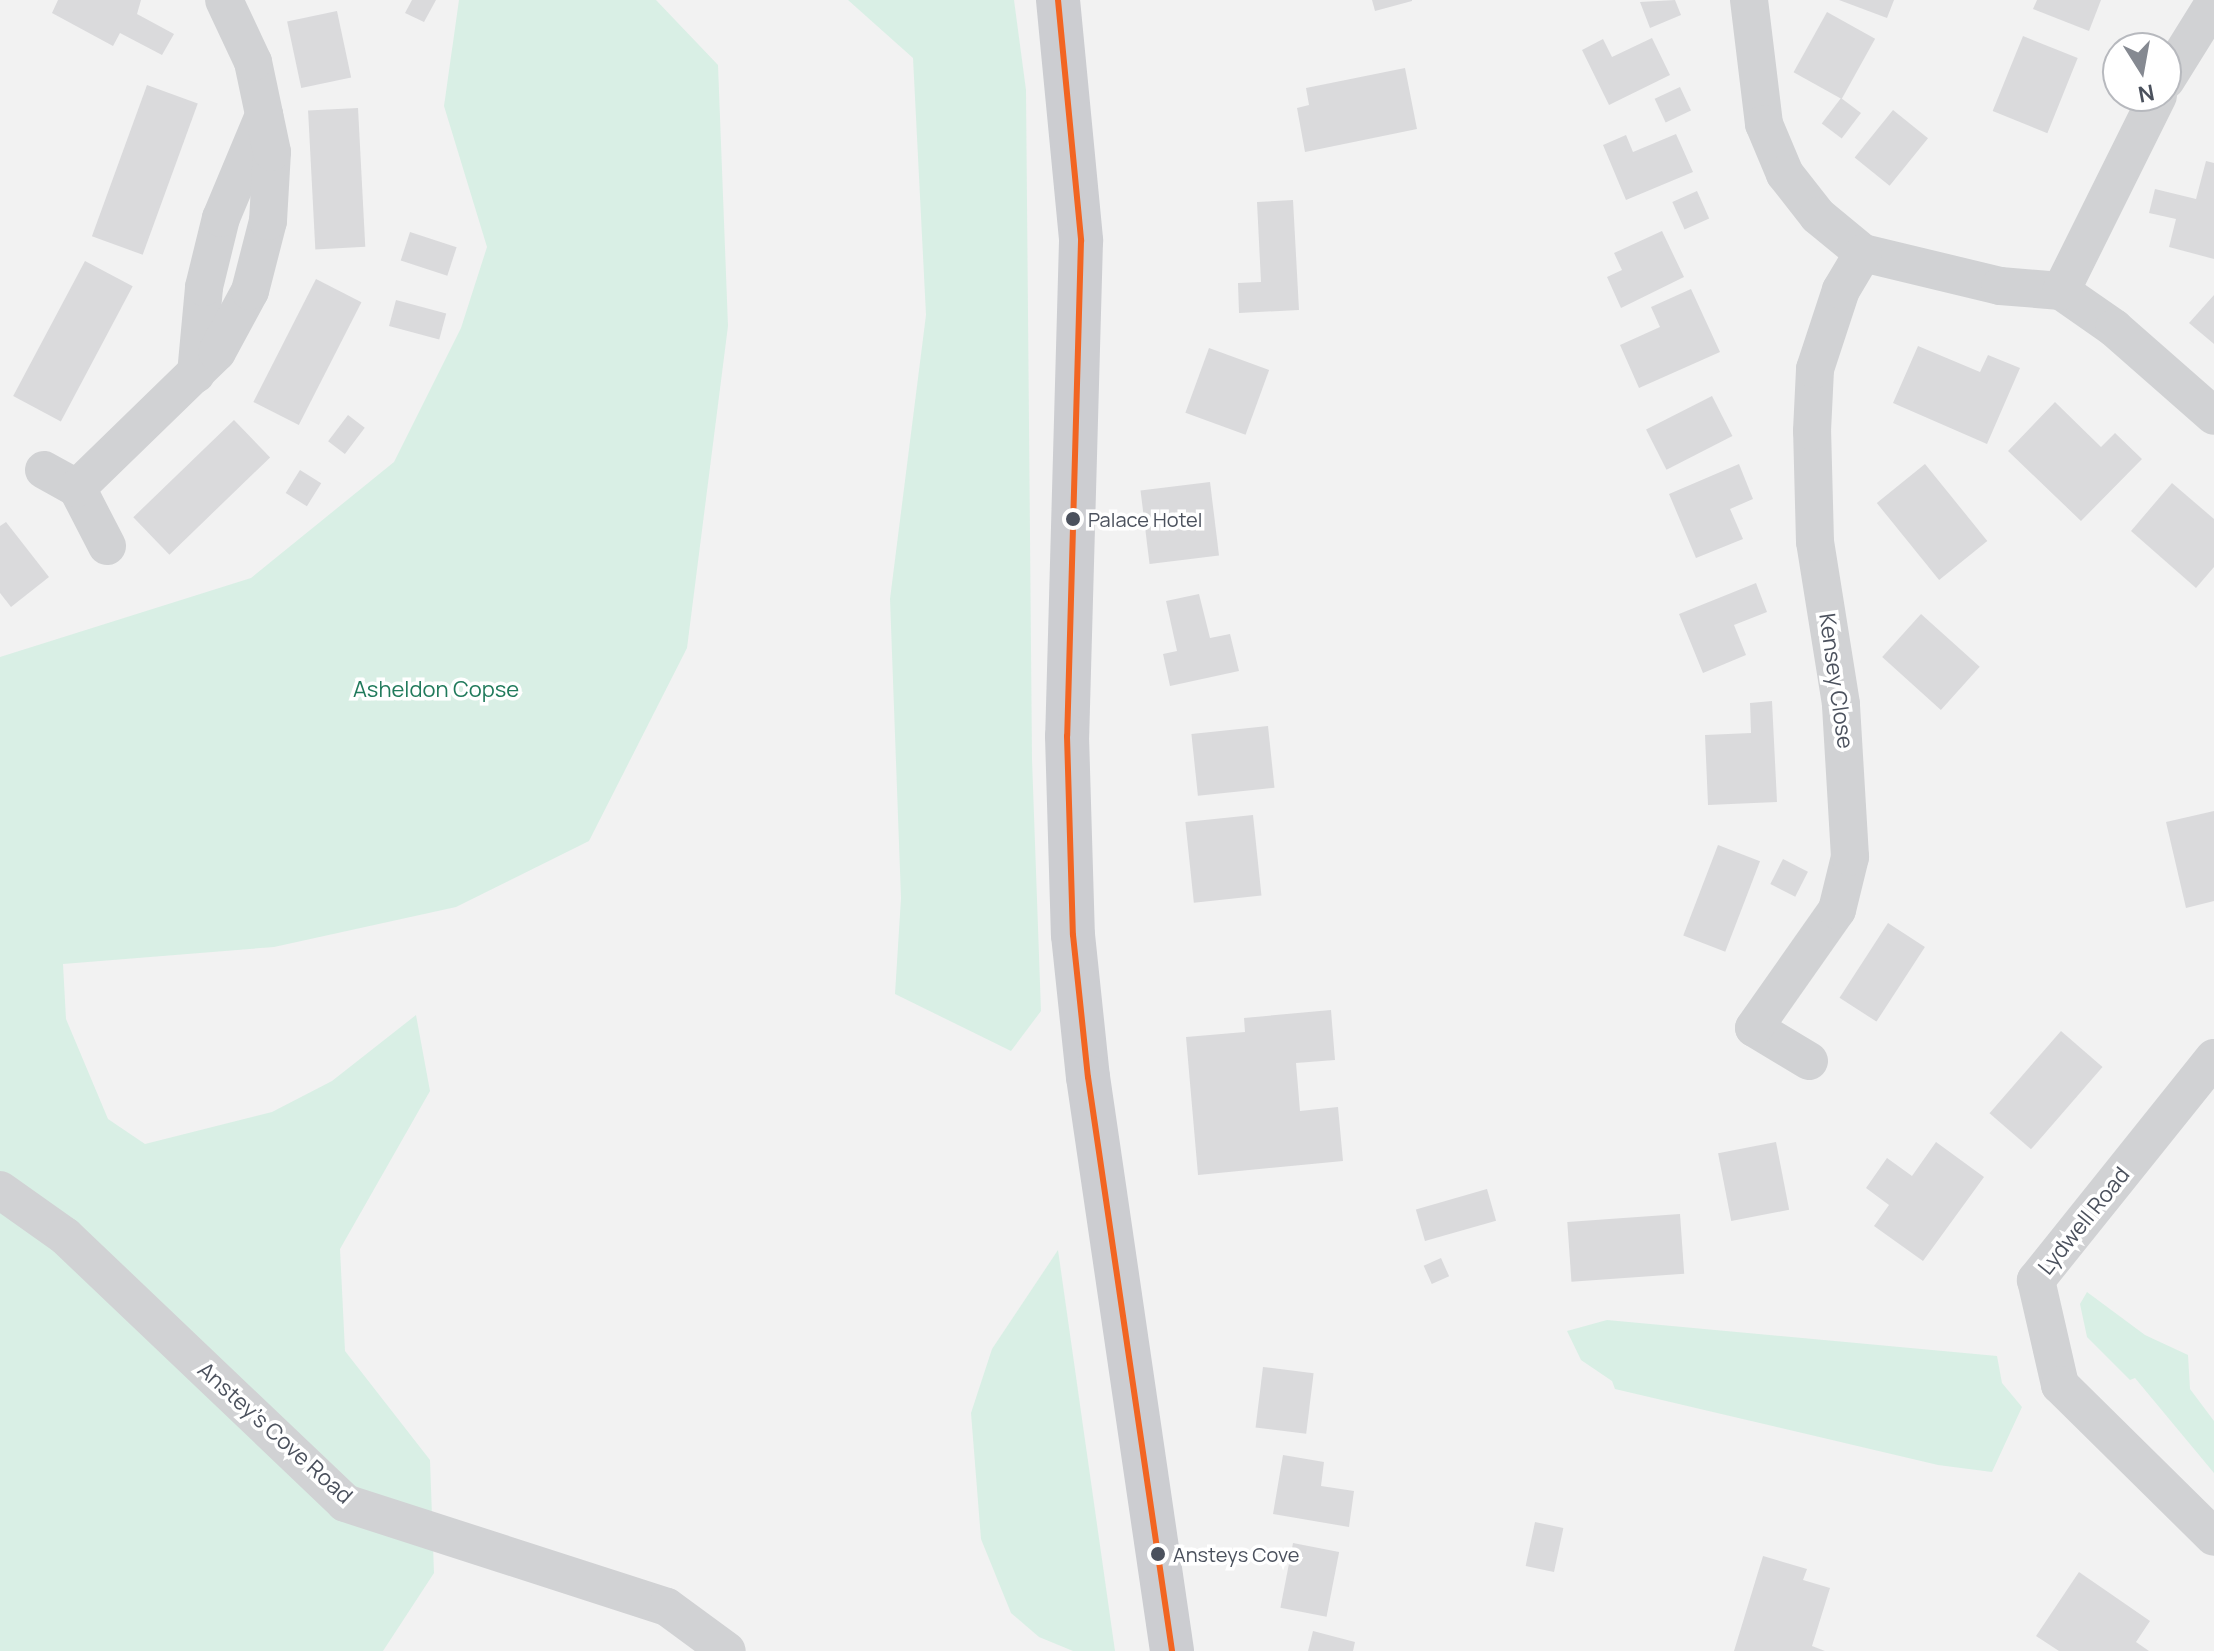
<!DOCTYPE html>
<html>
<head>
<meta charset="utf-8">
<style>
	body { margin:0 }
	#map { position:relative; width:2214px; height:1651px; overflow:hidden; background:#f2f2f2; font-family:Manrope,sans-serif }
	div>[style] { position:absolute }
	[style*='--x'] { left:calc(var(--x)*1px); top:calc(var(--y)*1px); width:calc(var(--w)*1px); rotate:calc(var(--a)*1deg) }
	.green>* { inset:0; background:#d9efe5 }
	.building>* { inset:0; background:#dadadc; transform-origin:0 0 }
	.minor>* { height:38px; margin:-19px; padding:0 19px; transform-origin:19px; border-radius:19px; background:#d1d2d4 }
	.major>* { height:44px; margin:-22px; padding:0 22px; transform-origin:22px; border-radius:22px; background:#cccdd1 }
	.bus-1>* { height:6px; margin:-3px; padding:0 3px; transform-origin:3px; border-radius:3px; background:#f26522 }
	.dots>* { width:22px; height:22px; translate:-50% -50%; box-sizing:border-box; border:4px solid #fff; border-radius:50% }
	span { translate:-50% -50%; white-space:nowrap; text-align:center; line-height:1.15; -webkit-text-stroke:7px #fff; paint-order:stroke }
	.bus-label { font-size:20px; color:#4b515d }
	.left { translate:0 -50%; text-align:left }
	.street-label { font-size:22px; color:#4b515d }
	.park-label { font-size:22px; color:#207a5b }
	.north { position:absolute; left:2102px; top:32px; width:80px; height:80px; box-sizing:border-box; background:#fff; border:2px solid #b7b9be; border-radius:50%; rotate:169deg; font-size:22px; font-weight:700; line-height:32px; text-align:center; color:#4b515d }
	.north::after { content:''; display:block; margin:auto; width:28px; height:36px; background:#858991; clip-path:polygon(50% 0,100% 100%,50% 72%,0 100%) }
</style>
</head>
<body>
<div id="map">
	<div class="green">
		<div style="clip-path:polygon(459px 0,656px 0,718px 65px,728px 326px,687px 648px,589px 841px,456px 907px,274px 947px,63px 964px,66px 1019px,108px 1119px,145px 1144px,272px 1112px,332px 1081px,416px 1015px,430px 1091px,340px 1249px,345px 1351px,430px 1460px,434px 1573px,383px 1651px,0 1651px,0 657px,251px 578px,394px 462px,461px 328px,487px 247px,444px 106px)"></div>
		<div style="clip-path:polygon(848px 0,1014px 0,1026px 90px,1032px 759px,1041px 1011px,1011px 1051px,895px 994px,901px 898px,890px 599px,926px 315px,913px 58px)"></div>
		<div style="clip-path:polygon(1058px 1250px,1115px 1651px,1073px 1651px,1039px 1637px,1011px 1613px,981px 1539px,971px 1413px,992px 1349px)"></div>
		<div style="clip-path:polygon(2087px 1292px,2145px 1335px,2188px 1355px,2190px 1389px,2214px 1421px,2214px 1473px,2135px 1378px,2130px 1380px,2087px 1337px,2080px 1304px)"></div>
		<div style="clip-path:polygon(1607px 1320px,1997px 1356px,2002px 1383px,2022px 1407px,1992px 1472px,1938px 1465px,1615px 1389px,1612px 1381px,1581px 1360px,1567px 1331px)"></div>
	</div>
	<div class="building">
		<div style="clip-path:polygon(58px 0,141px 0,137px 14px,174px 34px,162px 55px,120px 33px,113px 46px,52px 13px)"></div>
		<div style="clip-path:polygon(412px 0,436px 0,424px 22px,405px 13px)"></div>
		<div style="clip-path:polygon(1372px 0,1412px 0,1412px 1px,1375px 11px)"></div>
		<div style="clip-path:polygon(1675px 0,1681px 15px,1650px 28px,1640px 2px)"></div>
		<div style="clip-path:polygon(1839px 0,1894px 0,1887px 18px)"></div>
		<div style="clip-path:polygon(2037px 0,2101px 0,2089px 31px,2033px 9px)"></div>
		<div style="left:337px;top:11px;width:68px;height:51px;rotate:78deg"></div>
		<div style="left:1827px;top:12px;width:55px;height:69px;rotate:29deg"></div>
		<div style="left:2023px;top:36px;width:59px;height:81px;rotate:22deg"></div>
		<div style="clip-path:polygon(1652px 38px,1670px 75px,1609px 105px,1582px 50px,1603px 39px,1612px 57px)"></div>
		<div style="clip-path:polygon(1405px 68px,1417px 129px,1305px 152px,1297px 108px,1309px 105px,1306px 88px)"></div>
		<div style="left:147px;top:85px;width:54px;height:161px;rotate:20deg"></div>
		<div style="left:1680px;top:87px;width:26px;height:28px;rotate:65deg"></div>
		<div style="left:1841px;top:98px;width:25px;height:32px;rotate:37deg"></div>
		<div style="left:358px;top:108px;width:139px;height:50px;rotate:87deg"></div>
		<div style="left:1893px;top:110px;width:45px;height:61px;rotate:39deg"></div>
		<div style="clip-path:polygon(1676px 134px,1693px 172px,1626px 200px,1603px 145px,1626px 135px,1633px 152px)"></div>
		<div style="clip-path:polygon(2206px 161px,2214px 163px,2214px 259px,2169px 247px,2176px 219px,2149px 213px,2155px 189px,2196px 199px)"></div>
		<div style="left:1697px;top:191px;width:30px;height:27px;rotate:66deg"></div>
		<div style="clip-path:polygon(1293px 200px,1299px 310px,1239px 313px,1238px 283px,1261px 282px,1257px 202px)"></div>
		<div style="clip-path:polygon(1662px 231px,1684px 277px,1621px 308px,1607px 277px,1622px 270px,1614px 253px)"></div>
		<div style="left:410px;top:232px;width:49px;height:30px;rotate:18deg"></div>
		<div style="left:85px;top:261px;width:54px;height:153px;rotate:28deg"></div>
		<div style="left:316px;top:279px;width:51px;height:138px;rotate:27deg"></div>
		<div style="clip-path:polygon(1691px 289px,1720px 352px,1639px 388px,1620px 345px,1660px 327px,1651px 307px)"></div>
		<div style="clip-path:polygon(2214px 295px,2214px 344px,2189px 323px)"></div>
		<div style="left:396px;top:300px;width:52px;height:27px;rotate:15deg"></div>
		<div style="clip-path:polygon(1918px 346px,1980px 372px,1988px 355px,2020px 368px,1987px 444px,1893px 403px)"></div>
		<div style="left:1209px;top:348px;width:64px;height:69px;rotate:20deg"></div>
		<div style="left:1712px;top:396px;width:45px;height:74px;rotate:63deg"></div>
		<div style="clip-path:polygon(2055px 402px,2101px 447px,2115px 433px,2142px 459px,2081px 521px,2008px 451px)"></div>
		<div style="left:348px;top:415px;width:21px;height:33px;rotate:37deg"></div>
		<div style="left:234px;top:420px;width:52px;height:140px;rotate:46deg"></div>
		<div style="clip-path:polygon(1739px 464px,1753px 499px,1730px 509px,1743px 539px,1696px 558px,1669px 494px)"></div>
		<div style="left:1925px;top:464px;width:99px;height:62px;rotate:51deg"></div>
		<div style="left:300px;top:470px;width:25px;height:27px;rotate:32deg"></div>
		<div style="left:1210px;top:482px;width:74px;height:70px;rotate:83deg"></div>
		<div style="clip-path:polygon(2172px 483px,2214px 519px,2214px 567px,2196px 588px,2131px 531px)"></div>
		<div style="clip-path:polygon(6px 522px,49px 577px,11px 607px,0 593px,0 526px)"></div>
		<div style="clip-path:polygon(1756px 583px,1767px 612px,1734px 625px,1746px 655px,1703px 673px,1679px 614px)"></div>
		<div style="clip-path:polygon(1199px 594px,1210px 638px,1230px 634px,1239px 671px,1170px 686px,1163px 654px,1177px 651px,1166px 601px)"></div>
		<div style="left:1921px;top:614px;width:79px;height:58px;rotate:42deg"></div>
		<div style="clip-path:polygon(1772px 701px,1777px 802px,1708px 805px,1705px 735px,1751px 733px,1750px 703px)"></div>
		<div style="left:1268px;top:726px;width:62px;height:77px;rotate:84deg"></div>
		<div style="clip-path:polygon(2214px 811px,2214px 901px,2186px 908px,2166px 822px)"></div>
		<div style="left:1253px;top:815px;width:81px;height:68px;rotate:84deg"></div>
		<div style="left:1718px;top:845px;width:45px;height:97px;rotate:21deg"></div>
		<div style="left:1783px;top:859px;width:28px;height:28px;rotate:27deg"></div>
		<div style="left:1888px;top:923px;width:44px;height:89px;rotate:33deg"></div>
		<div style="clip-path:polygon(1331px 1010px,1335px 1060px,1296px 1063px,1300px 1111px,1338px 1107px,1343px 1161px,1198px 1175px,1186px 1037px,1245px 1032px,1244px 1018px)"></div>
		<div style="left:2061px;top:1031px;width:55px;height:109px;rotate:41deg"></div>
		<div style="left:1776px;top:1142px;width:69px;height:59px;rotate:79deg"></div>
		<div style="clip-path:polygon(1936px 1142px,1984px 1177px,1923px 1261px,1874px 1226px,1889px 1205px,1866px 1188px,1887px 1158px,1912px 1176px)"></div>
		<div style="left:1487px;top:1189px;width:33px;height:74px;rotate:74deg"></div>
		<div style="left:1680px;top:1214px;width:60px;height:113px;rotate:86deg"></div>
		<div style="left:1441px;top:1258px;width:20px;height:19px;rotate:66deg"></div>
		<div style="left:1263px;top:1367px;width:51px;height:61px;rotate:7deg"></div>
		<div style="clip-path:polygon(1283px 1455px,1324px 1462px,1321px 1486px,1354px 1491px,1349px 1527px,1273px 1514px)"></div>
		<div style="left:1535px;top:1522px;width:29px;height:45px;rotate:12deg"></div>
		<div style="left:1293px;top:1543px;width:47px;height:66px;rotate:11deg"></div>
		<div style="clip-path:polygon(1763px 1556px,1807px 1569px,1803px 1580px,1830px 1588px,1812px 1646px,1825px 1651px,1734px 1651px)"></div>
		<div style="clip-path:polygon(2079px 1572px,2150px 1621px,2136px 1642px,2149px 1651px,2059px 1651px,2036px 1636px)"></div>
		<div style="clip-path:polygon(1313px 1631px,1355px 1642px,1353px 1651px,1308px 1651px)"></div>
	</div>
	<div class="minor">
		<div style="--x:1749;--y:0;--w:125;--a:83.1"></div>
		<div style="--x:1764;--y:124;--w:54;--a:67.2"></div>
		<div style="--x:1785;--y:174;--w:53;--a:51.8"></div>
		<div style="--x:1818;--y:216;--w:58;--a:39.4"></div>
		<div style="--x:1863;--y:253;--w:141;--a:13.5"></div>
		<div style="--x:2000;--y:286;--w:61;--a:4.7"></div>
		<div style="--x:2061;--y:291;--w:65;--a:34.9"></div>
		<div style="--x:2114;--y:328;--w:133;--a:41.3"></div>
		<div style="--x:2166;--y:80;--w:91;--a:-58.1"></div>
		<div style="--x:2061;--y:291;--w:218;--a:-63.6"></div>
		<div style="--x:196;--y:374;--w:87;--a:-84.7"></div>
		<div style="--x:204;--y:287;--w:71;--a:-76.2"></div>
		<div style="--x:221;--y:218;--w:112;--a:-67.3"></div>
		<div style="--x:44;--y:470;--w:38;--a:29"></div>
		<div style="--x:107;--y:546;--w:65;--a:-117.3"></div>
		<div style="--x:77;--y:488;--w:195;--a:-44.2"></div>
		<div style="--x:217;--y:352;--w:69;--a:-61.6"></div>
		<div style="--x:250;--y:291;--w:72;--a:-75.6"></div>
		<div style="--x:268;--y:221;--w:69;--a:-86.7"></div>
		<div style="--x:272;--y:152;--w:92;--a:-101.9"></div>
		<div style="--x:253;--y:62;--w:68;--a:-115.1"></div>
		<div style="--x:2214;--y:1058;--w:285;--a:128.7"></div>
		<div style="--x:2036;--y:1280;--w:108;--a:77.1"></div>
		<div style="--x:2060;--y:1385;--w:216;--a:44.6"></div>
		<div style="--x:1809;--y:1061;--w:64;--a:-149"></div>
		<div style="--x:1754;--y:1028;--w:144;--a:-54.9"></div>
		<div style="--x:1837;--y:910;--w:55;--a:-76.2"></div>
		<div style="--x:1850;--y:857;--w:153;--a:-93.4"></div>
		<div style="--x:1841;--y:704;--w:164;--a:-99.1"></div>
		<div style="--x:1815;--y:542;--w:111;--a:-91.5"></div>
		<div style="--x:1812;--y:431;--w:62;--a:-87.2"></div>
		<div style="--x:1815;--y:369;--w:83;--a:-71.8"></div>
		<div style="--x:1841;--y:290;--w:43;--a:-59.3"></div>
		<div style="--x:0;--y:1190;--w:80;--a:35.3"></div>
		<div style="--x:65;--y:1236;--w:387;--a:43.6"></div>
		<div style="--x:345;--y:1503;--w:338;--a:17.9"></div>
		<div style="--x:667;--y:1607;--w:74;--a:36.3"></div>
	</div>
	<div class="major">
		<div style="--x:1058;--y:0;--w:242;--a:84.5"></div>
		<div style="--x:1081;--y:241;--w:495;--a:91.6"></div>
		<div style="--x:1067;--y:736;--w:199;--a:88.3"></div>
		<div style="--x:1073;--y:935;--w:143;--a:84"></div>
		<div style="--x:1088;--y:1077;--w:580;--a:81.67"></div>
	</div>
	<div class="bus-1">
		<div style="--x:1058;--y:0;--w:242;--a:84.5"></div>
		<div style="--x:1081;--y:241;--w:495;--a:91.6"></div>
		<div style="--x:1067;--y:736;--w:199;--a:88.3"></div>
		<div style="--x:1073;--y:935;--w:143;--a:84"></div>
		<div style="--x:1088;--y:1077;--w:580;--a:81.67"></div>
	</div>
	<div class="dots">
		<div style="left:1073px;top:519px;background:#4b515d"></div>
		<div style="left:1158px;top:1554px;background:#4b515d"></div>
	</div>
	<div class="bus-label">
		<span class="left" style="left:1088px;top:519px">Palace Hotel</span>
		<span class="left" style="left:1173px;top:1554px">Ansteys Cove</span>
	</div>
	<div class="street-label">
		<span style="left:1836px;top:681px;rotate:82deg">Kensey Close</span>
		<span style="left:2084px;top:1221px;rotate:-51deg">Lydwell Road</span>
		<span style="left:275px;top:1433px;rotate:42deg">Anstey's Cove Road</span>
	</div>
	<div class="park-label">
		<span style="left:436px;top:690px">Asheldon Copse</span>
	</div>
	<div class="north">N</div>
</div>
</body>
</html>
